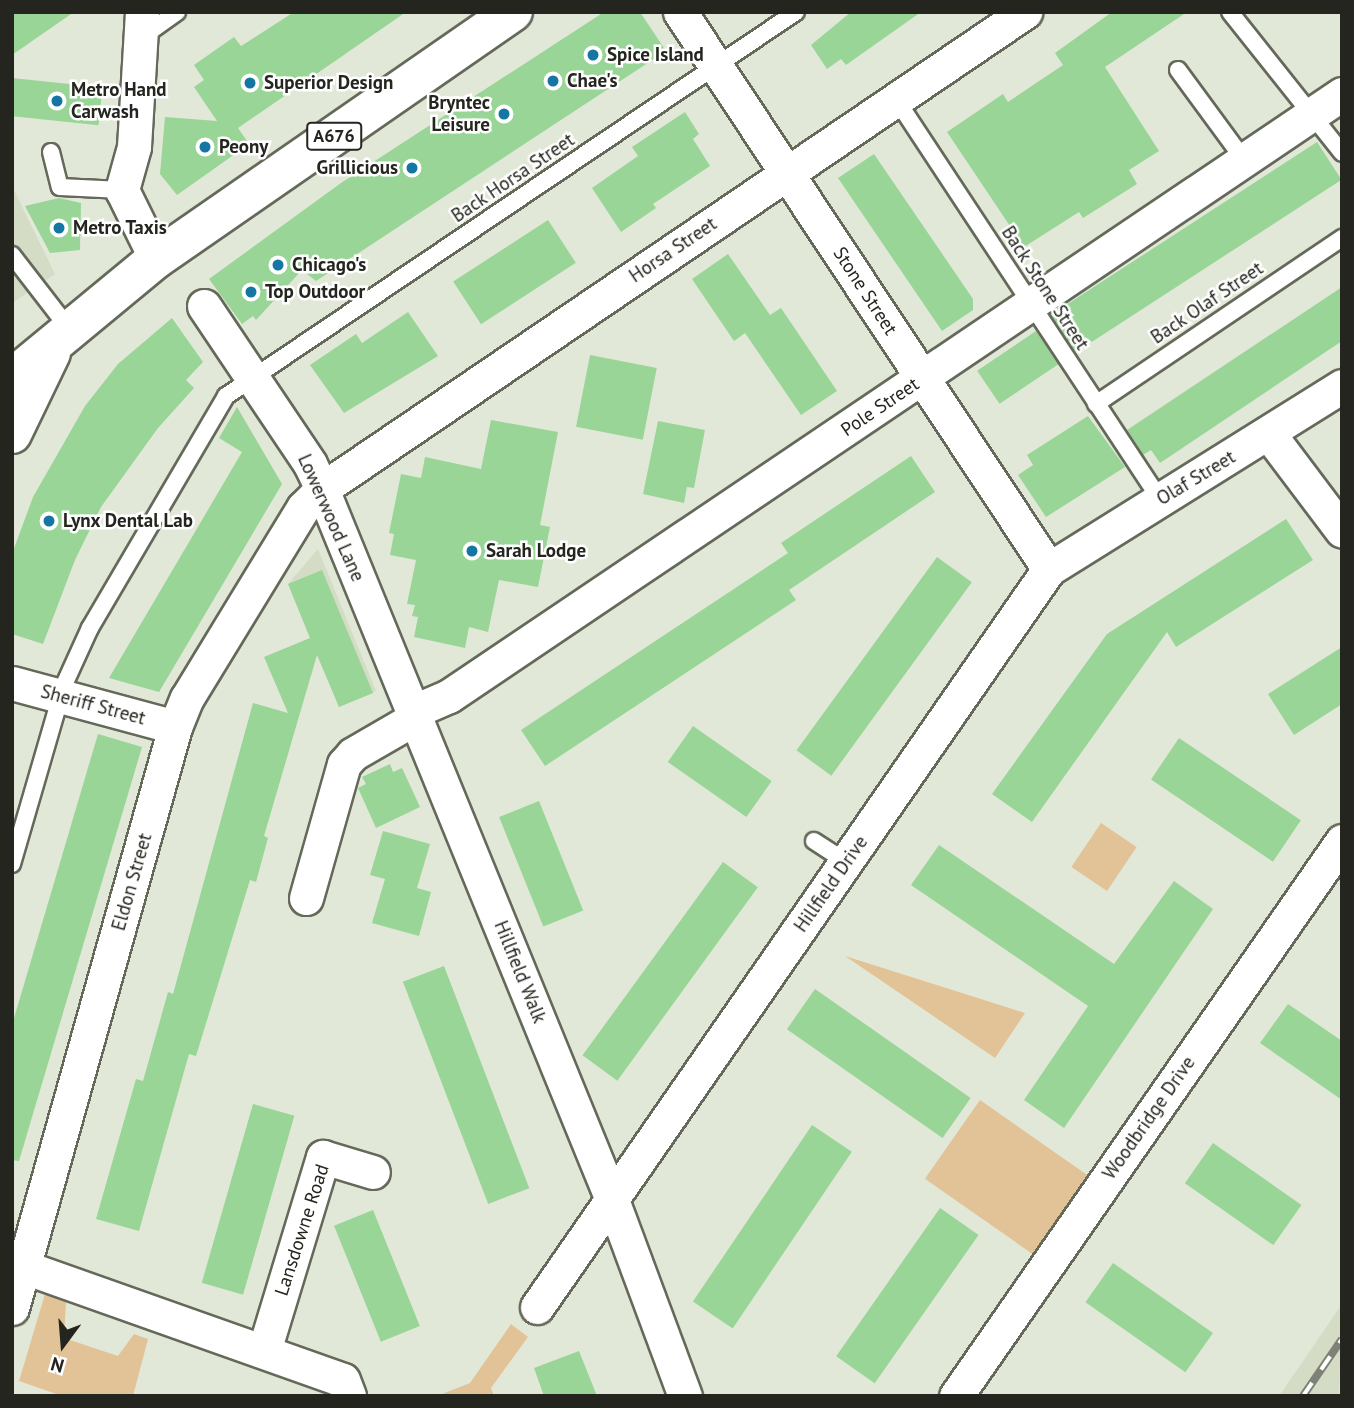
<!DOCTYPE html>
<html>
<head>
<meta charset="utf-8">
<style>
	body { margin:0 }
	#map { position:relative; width:1354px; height:1408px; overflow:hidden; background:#e2e8d7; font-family:"PT Sans",sans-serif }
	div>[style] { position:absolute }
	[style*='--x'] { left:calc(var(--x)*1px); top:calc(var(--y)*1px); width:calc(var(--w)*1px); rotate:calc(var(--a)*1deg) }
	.built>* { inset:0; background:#d4dcc5 }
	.green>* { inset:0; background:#e2c397; transform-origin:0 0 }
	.building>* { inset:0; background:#98d597; transform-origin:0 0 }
	.roads { filter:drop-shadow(2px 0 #64695a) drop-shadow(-2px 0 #64695a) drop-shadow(0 2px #64695a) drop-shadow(0 -2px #64695a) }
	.lane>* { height:16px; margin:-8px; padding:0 8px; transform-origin:8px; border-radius:8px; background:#fff }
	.street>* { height:33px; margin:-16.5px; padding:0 16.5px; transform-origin:16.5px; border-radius:16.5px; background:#fff }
	.primary>* { height:38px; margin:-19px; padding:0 19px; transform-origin:19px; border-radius:19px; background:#fff }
	.rail>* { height:8px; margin-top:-4px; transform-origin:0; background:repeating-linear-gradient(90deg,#fff 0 16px,#7e8276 0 32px); box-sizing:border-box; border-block:2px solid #7e8276 }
	.dots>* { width:19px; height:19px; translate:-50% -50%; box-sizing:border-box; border:4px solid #fff; border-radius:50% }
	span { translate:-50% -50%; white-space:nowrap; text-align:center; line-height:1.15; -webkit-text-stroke:5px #fff; paint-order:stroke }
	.shield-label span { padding:2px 5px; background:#fff; border:2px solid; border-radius:5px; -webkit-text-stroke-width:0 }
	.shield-label { font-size:18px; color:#23251e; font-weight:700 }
	.poi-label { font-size:19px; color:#23251e; font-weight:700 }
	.left { translate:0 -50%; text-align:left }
	.right { translate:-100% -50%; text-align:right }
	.street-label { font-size:19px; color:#23251e }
	.frame { position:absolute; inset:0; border:14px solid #23251e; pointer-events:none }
	.north { position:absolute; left:28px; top:1310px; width:70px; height:70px; -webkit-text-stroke:5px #fff; paint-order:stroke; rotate:196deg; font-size:19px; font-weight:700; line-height:28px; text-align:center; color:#23251e }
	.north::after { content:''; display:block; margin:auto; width:24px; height:32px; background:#23251e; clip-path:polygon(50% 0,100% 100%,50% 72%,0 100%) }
</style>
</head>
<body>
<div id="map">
	<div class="built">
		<div style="clip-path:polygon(12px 186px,55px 274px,12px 303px)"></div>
		<div style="clip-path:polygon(318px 549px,376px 691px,339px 707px,288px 584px)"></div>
		<div style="clip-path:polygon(1342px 1304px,1339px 1396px,1279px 1396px)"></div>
	</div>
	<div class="green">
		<div style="left:1101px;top:823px;width:43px;height:53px;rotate:34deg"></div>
		<div style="clip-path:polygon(845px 956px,1025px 1013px,995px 1058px)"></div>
		<div style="left:980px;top:1100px;width:134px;height:96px;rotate:35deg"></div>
		<div style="clip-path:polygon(45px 1294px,66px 1301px,64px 1338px,118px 1356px,134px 1334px,148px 1339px,133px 1396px,62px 1396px,19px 1381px)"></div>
		<div style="clip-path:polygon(511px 1324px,528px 1337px,491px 1388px,494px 1396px,437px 1396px,470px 1383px)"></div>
	</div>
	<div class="building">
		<div style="clip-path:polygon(12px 12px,74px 12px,12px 55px)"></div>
		<div style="clip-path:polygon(294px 12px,406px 12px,238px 128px,249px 144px,177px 195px,160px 174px,165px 117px,217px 121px,194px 87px,204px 80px,194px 65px,234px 37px,241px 46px)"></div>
		<div style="clip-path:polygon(604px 12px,640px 12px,666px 51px,316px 281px,302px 270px,256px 320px,253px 316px,242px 324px,209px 279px,341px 183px)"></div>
		<div style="clip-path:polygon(851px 12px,921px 12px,846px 65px,841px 59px,827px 69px,811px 45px)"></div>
		<div style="clip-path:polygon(1112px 12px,1187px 12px,1105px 67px,1159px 151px,1129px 170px,1137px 184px,1083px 218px,1079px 212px,1024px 247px,947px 132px,1003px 94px,1008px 102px,1063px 65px,1055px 53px)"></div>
		<div style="left:12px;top:78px;width:91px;height:38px;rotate:6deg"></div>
		<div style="clip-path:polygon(685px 112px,699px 134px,693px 139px,710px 166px,653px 204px,656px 208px,621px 232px,592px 188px,638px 156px,632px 147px)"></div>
		<div style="left:1317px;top:142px;width:45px;height:318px;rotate:57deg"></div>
		<div style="clip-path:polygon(874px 154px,973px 299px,973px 310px,942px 331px,838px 178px)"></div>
		<div style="clip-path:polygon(59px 198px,81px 203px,80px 250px,50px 253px,25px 206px)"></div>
		<div style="left:548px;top:220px;width:51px;height:113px;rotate:57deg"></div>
		<div style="clip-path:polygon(728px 254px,770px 315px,781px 308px,837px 391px,801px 415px,745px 333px,734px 341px,692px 279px)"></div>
		<div style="clip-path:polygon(1342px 287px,1342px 341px,1160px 463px,1151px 450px,1143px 455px,1127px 430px)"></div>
		<div style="clip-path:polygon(408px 312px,438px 356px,344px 413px,310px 365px,356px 334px,362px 343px)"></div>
		<div style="clip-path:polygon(172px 318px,203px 362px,186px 380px,194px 388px,158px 428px,101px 507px,75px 560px,43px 644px,12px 634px,12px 554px,33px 497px,85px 406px,118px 364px)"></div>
		<div style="left:1036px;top:331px;width:40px;height:71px;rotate:56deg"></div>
		<div style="left:590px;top:355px;width:68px;height:73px;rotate:11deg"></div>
		<div style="clip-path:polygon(237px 407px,282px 484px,159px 692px,109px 678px,242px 452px,219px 438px)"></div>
		<div style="clip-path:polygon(1088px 416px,1125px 467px,1046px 517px,1018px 475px,1033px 465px,1027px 455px)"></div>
		<div style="clip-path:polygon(491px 420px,558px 432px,540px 525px,550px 527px,538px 587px,499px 580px,488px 632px,469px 627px,465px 648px,414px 637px,418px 617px,412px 616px,415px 605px,407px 604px,416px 560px,390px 555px,394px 534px,389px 533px,401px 474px,421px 478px,425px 457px,481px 469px)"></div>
		<div style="clip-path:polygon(658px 421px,705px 430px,694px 488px,687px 487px,684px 503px,643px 494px)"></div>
		<div style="clip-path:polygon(911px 456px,935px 492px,789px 590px,796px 600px,545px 766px,521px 730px,788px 553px,781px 543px)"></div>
		<div style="clip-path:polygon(1286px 519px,1313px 560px,1176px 647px,1167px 632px,1032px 822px,992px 794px,1107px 634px)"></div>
		<div style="left:937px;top:557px;width:43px;height:239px;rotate:36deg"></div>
		<div style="clip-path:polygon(322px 570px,373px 693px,339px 707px,317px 655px,264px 836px,268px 838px,256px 882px,250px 880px,196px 1056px,189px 1054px,139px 1231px,96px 1219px,136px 1079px,143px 1081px,168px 992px,173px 994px,253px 703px,288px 713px,264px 657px,310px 638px,288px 584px)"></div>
		<div style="clip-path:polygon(1342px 647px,1342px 704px,1294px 735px,1268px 694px)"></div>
		<div style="left:693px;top:726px;width:96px;height:44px;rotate:35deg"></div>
		<div style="clip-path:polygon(98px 734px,142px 747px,19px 1161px,12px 1160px,12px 1025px)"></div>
		<div style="left:1179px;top:738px;width:147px;height:50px;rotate:34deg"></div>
		<div style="clip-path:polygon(390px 764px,393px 772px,402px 768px,420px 807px,376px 828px,358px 788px,366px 784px,362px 777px)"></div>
		<div style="left:539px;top:801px;width:118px;height:43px;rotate:68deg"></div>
		<div style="clip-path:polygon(383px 831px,430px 844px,417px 888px,431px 892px,419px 936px,372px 923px,385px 879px,370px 875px)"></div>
		<div style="clip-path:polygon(939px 845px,1114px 964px,1174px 881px,1213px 909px,1064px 1128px,1024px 1100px,1088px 1006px,911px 885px)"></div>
		<div style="left:723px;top:862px;width:43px;height:239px;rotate:36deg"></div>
		<div style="left:444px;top:966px;width:238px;height:44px;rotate:69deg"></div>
		<div style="left:815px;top:989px;width:190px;height:49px;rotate:35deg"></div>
		<div style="clip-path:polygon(1288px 1004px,1342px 1041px,1342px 1100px,1260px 1043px)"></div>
		<div style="left:253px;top:1104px;width:43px;height:186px;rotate:16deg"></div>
		<div style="left:812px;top:1125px;width:48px;height:213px;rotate:34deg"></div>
		<div style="left:1213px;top:1143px;width:108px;height:49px;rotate:35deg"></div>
		<div style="left:940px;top:1208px;width:47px;height:181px;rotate:35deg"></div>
		<div style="left:373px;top:1210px;width:125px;height:42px;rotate:68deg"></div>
		<div style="left:1113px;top:1263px;width:122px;height:48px;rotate:35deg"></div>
		<div style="clip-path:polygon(579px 1351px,597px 1396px,544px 1396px,534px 1368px)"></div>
	</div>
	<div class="roads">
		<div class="lane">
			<div style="--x:1230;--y:12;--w:180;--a:51.5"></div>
			<div style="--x:142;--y:37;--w:43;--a:-35.5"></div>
			<div style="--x:1178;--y:70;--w:112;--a:53.7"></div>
			<div style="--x:896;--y:99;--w:480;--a:56.6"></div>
			<div style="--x:51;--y:152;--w:36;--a:76"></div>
			<div style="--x:60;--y:187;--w:62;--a:2.8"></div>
			<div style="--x:12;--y:255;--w:95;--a:52.3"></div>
			<div style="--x:1096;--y:404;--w:297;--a:-34"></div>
			<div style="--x:814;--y:841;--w:38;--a:33"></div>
			<div style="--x:12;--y:864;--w:186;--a:-73.8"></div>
			<div style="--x:64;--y:685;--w:63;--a:-65.5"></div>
			<div style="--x:90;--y:628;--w:269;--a:-59.6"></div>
			<div style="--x:226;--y:396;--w:687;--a:-33.97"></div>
		</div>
		<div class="street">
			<div style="--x:142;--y:12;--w:135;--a:93.4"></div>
			<div style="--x:134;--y:147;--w:45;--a:105.6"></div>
			<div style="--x:122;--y:190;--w:77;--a:63.8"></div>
			<div style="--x:680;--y:12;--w:668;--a:56.48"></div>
			<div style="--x:204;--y:306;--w:190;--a:56.1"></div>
			<div style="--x:310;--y:464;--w:28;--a:64"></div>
			<div style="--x:322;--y:489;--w:765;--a:67.8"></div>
			<div style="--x:611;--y:1197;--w:212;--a:69.6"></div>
			<div style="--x:1269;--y:434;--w:121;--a:53"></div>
			<div style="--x:12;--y:683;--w:169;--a:15.1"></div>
			<div style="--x:412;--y:712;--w:40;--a:-23.4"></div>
			<div style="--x:449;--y:696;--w:1077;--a:-33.99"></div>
			<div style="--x:306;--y:898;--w:139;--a:-74.2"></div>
			<div style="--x:344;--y:764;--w:13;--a:-48"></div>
			<div style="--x:353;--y:754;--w:72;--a:-30.1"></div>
			<div style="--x:24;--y:1267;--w:338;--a:19.5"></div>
			<div style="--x:343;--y:1380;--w:17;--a:69"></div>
			<div style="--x:537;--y:1307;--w:898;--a:-55.25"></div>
			<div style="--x:1049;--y:569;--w:345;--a:-32"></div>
			<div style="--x:12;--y:1308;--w:603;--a:-74.33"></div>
			<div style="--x:175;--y:727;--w:31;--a:-68"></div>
			<div style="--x:187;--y:698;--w:223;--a:-58.6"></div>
			<div style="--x:303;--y:508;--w:27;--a:-45"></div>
			<div style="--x:322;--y:489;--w:850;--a:-34.16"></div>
			<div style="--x:264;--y:1351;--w:203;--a:-73.1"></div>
			<div style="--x:323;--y:1157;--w:52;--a:16.7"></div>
			<div style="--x:956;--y:1396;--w:676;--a:-55.18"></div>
		</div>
		<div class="primary">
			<div style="--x:12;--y:378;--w:187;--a:-39.6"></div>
			<div style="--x:156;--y:259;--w:434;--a:-34.7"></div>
			<div style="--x:12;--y:434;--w:90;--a:-64.3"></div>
		</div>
	</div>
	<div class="rail">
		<div style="--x:1303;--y:1396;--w:69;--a:-55.6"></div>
	</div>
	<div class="dots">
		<div style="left:593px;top:55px;background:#1376a3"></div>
		<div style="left:553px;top:81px;background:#1376a3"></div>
		<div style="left:250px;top:83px;background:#1376a3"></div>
		<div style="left:57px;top:101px;background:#1376a3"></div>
		<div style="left:504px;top:114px;background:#1376a3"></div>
		<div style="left:205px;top:147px;background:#1376a3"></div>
		<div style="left:412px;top:168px;background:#1376a3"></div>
		<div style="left:59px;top:228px;background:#1376a3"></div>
		<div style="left:278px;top:265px;background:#1376a3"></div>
		<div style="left:251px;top:292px;background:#1376a3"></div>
		<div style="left:49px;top:521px;background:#1376a3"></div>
		<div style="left:472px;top:551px;background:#1376a3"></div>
	</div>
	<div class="shield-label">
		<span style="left:334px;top:136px">A676</span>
	</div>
	<div class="poi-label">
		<span class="left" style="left:607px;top:55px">Spice Island</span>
		<span class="left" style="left:567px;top:81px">Chae's</span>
		<span class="left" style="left:264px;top:83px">Superior Design</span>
		<span class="left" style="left:71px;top:101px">Metro Hand<br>Carwash</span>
		<span class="right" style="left:490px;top:114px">Bryntec<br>Leisure</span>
		<span class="left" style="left:219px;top:147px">Peony</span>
		<span class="right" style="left:398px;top:168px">Grillicious</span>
		<span class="left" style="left:73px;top:228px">Metro Taxis</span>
		<span class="left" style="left:292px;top:265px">Chicago's</span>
		<span class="left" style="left:265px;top:292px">Top Outdoor</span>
		<span class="left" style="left:63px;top:521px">Lynx Dental Lab</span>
		<span class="left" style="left:486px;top:551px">Sarah Lodge</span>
	</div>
	<div class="street-label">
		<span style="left:513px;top:178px;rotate:-34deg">Back Horsa Street</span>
		<span style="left:673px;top:250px;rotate:-34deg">Horsa Street</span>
		<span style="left:1045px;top:288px;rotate:57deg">Back Stone Street</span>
		<span style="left:865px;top:291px;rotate:57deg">Stone Street</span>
		<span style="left:1207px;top:303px;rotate:-34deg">Back Olaf Street</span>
		<span style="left:880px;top:407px;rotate:-34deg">Pole Street</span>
		<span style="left:1196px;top:478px;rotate:-31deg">Olaf Street</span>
		<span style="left:331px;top:518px;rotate:66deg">Lowerwood Lane</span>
		<span style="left:93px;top:705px;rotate:15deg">Sheriff Street</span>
		<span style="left:132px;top:882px;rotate:-74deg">Eldon Street</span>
		<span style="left:831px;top:884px;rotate:-55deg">Hillfield Drive</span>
		<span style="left:520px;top:972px;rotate:68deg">Hillfield Walk</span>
		<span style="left:1149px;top:1118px;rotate:-55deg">Woodbridge Drive</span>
		<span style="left:302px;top:1230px;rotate:-72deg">Lansdowne Road</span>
	</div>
	<div class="frame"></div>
	<div class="north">N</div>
</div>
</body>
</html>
